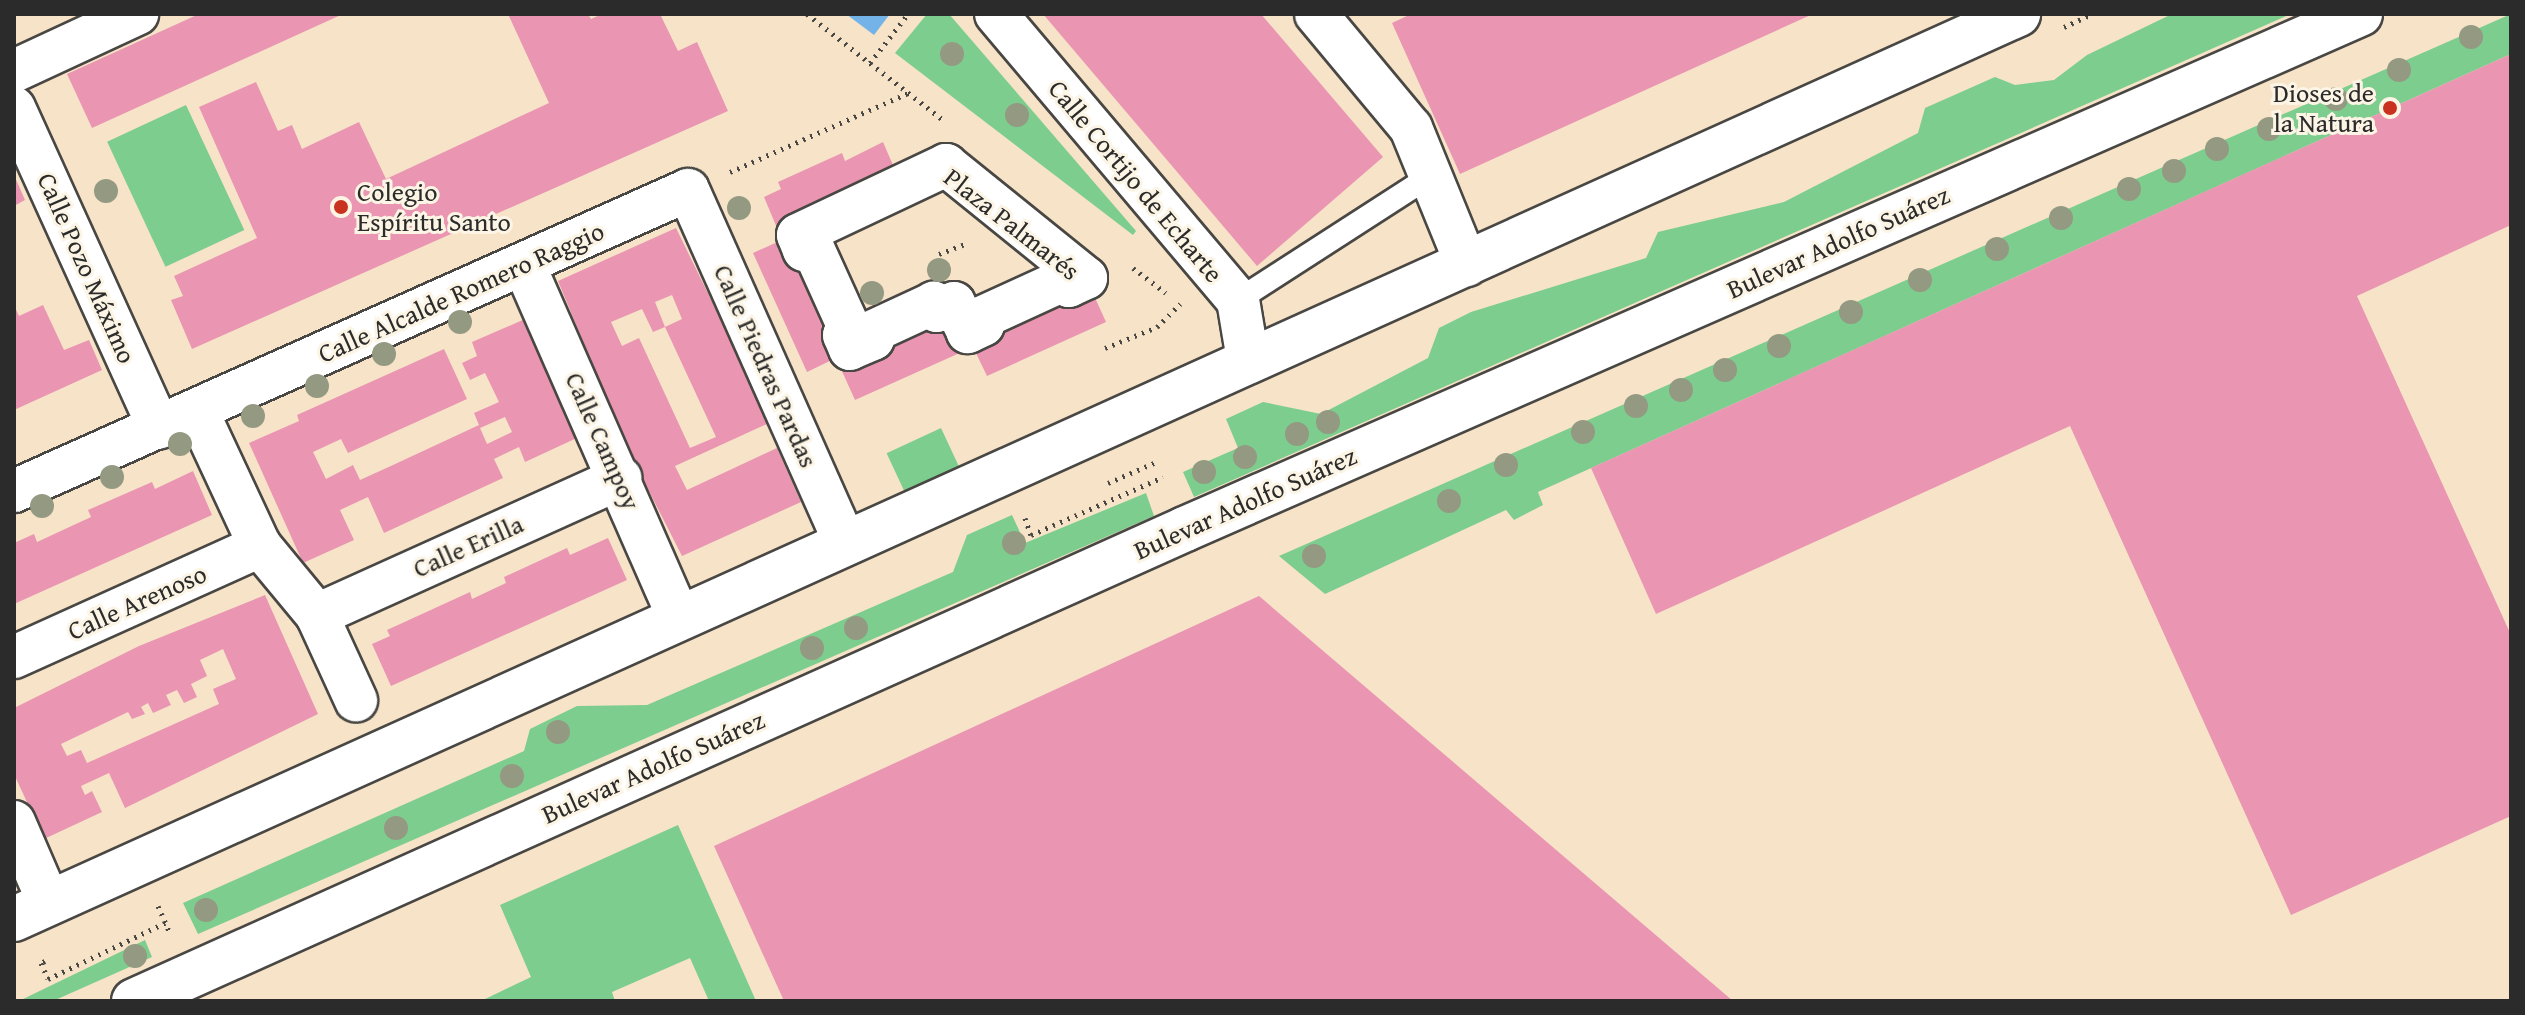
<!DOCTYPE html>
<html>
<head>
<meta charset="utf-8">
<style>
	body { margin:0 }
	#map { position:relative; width:2525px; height:1015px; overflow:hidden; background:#f6e3c8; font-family:"Gentium Book Plus",serif }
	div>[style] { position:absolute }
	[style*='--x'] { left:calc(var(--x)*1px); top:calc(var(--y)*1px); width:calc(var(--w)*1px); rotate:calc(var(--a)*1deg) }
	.green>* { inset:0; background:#7dcd8e; transform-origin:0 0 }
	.water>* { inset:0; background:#74b3e7 }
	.building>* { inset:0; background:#ea96b2 }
	.path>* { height:5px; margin-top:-2.5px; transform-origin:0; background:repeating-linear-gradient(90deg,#494743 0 2px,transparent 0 8px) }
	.roads { filter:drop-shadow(2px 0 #494743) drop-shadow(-2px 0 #494743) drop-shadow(0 2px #494743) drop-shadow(0 -2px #494743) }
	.lane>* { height:22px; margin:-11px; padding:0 11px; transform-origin:11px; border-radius:11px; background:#fff }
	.street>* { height:42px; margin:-21px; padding:0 21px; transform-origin:21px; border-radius:21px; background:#fff }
	.secondary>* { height:44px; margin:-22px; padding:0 22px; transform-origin:22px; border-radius:22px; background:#fff }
	.trees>* { width:24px; height:24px; margin:-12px; border-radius:50%; background:#949982 }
	.dots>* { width:22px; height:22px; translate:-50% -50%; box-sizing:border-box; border:4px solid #fcf5e5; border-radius:50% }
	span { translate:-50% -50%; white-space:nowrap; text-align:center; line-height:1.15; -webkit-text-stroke:6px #fcf5e5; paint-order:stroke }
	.poi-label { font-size:26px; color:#2b2b2b }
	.right { translate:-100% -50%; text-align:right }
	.left { translate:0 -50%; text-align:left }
	.street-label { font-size:26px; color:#2b2b2b }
	.frame { position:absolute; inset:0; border:16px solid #2b2b2b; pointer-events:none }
</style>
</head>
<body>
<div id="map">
	<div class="green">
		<div style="clip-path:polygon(927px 14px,949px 14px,1136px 231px,1133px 235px,895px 53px)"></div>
		<div style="clip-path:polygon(2172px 14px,2291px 14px,1194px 497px,1183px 472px,1238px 448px,1226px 419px,1263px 402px,1321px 414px,1428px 358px,1439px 328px,1471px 312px,1646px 258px,1658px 232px,1784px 202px,1918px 133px,1925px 108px,1995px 77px,2015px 85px,2054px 80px,2087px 55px)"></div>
		<div style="clip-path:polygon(2511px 14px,2511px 54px,1538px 492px,1543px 505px,1514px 520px,1506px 510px,1325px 594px,1279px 556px)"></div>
		<div style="left:186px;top:105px;width:138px;height:87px;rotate:65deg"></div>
		<div style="left:941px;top:428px;width:43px;height:60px;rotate:65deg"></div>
		<div style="clip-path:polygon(1146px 493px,1154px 516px,198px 934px,183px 903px,524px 751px,530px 729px,577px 706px,647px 705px,953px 572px,967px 535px,1012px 515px,1025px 543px)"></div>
		<div style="clip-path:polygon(678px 825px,756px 1001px,709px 1001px,690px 958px,612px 992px,615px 1001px,481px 1001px,531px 977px,500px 905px)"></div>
		<div style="clip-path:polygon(145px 940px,152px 957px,53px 1001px,19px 1001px)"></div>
	</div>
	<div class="water">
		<div style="clip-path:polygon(846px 14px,890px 14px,874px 35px)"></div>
	</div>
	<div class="building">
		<div style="clip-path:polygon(199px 14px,343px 14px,92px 128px,67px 74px)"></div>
		<div style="clip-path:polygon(508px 14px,588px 14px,591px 19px,602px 14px,660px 14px,678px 51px,697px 42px,728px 111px,192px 349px,171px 300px,183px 296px,174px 276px,257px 238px,199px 107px,256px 82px,278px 131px,292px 125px,302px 149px,359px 122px,386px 179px,549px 103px)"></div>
		<div style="clip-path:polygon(1043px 14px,1261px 14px,1383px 157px,1257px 266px)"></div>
		<div style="clip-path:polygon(1411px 14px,1813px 14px,1460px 174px,1392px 23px)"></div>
		<div style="clip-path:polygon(2511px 54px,2511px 225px,2357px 296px,2511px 635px,2511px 816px,2291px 915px,2070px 426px,1656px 614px,1591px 468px)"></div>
		<div style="clip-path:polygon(883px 142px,902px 186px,798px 235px,851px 332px,1086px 278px,1106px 322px,987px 376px,973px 347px,855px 400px,836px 358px,807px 372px,753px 253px,782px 240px,764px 197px,781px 189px,778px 182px,842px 153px,845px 161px)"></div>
		<div style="clip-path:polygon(14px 175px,25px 200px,14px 206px)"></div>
		<div style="clip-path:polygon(evenodd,676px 228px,771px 422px,675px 466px,687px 490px,777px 448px,801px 502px,682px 556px,627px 448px,558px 281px,676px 228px,672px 295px,682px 319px,665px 327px,716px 437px,690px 448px,639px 338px,622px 346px,611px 322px,642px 309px,653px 332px,665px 327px,655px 302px,672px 295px)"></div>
		<div style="clip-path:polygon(14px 305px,19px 316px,43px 305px,64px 350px,89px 340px,102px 370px,14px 410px)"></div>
		<div style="clip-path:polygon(evenodd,525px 319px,579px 437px,525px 462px,519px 447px,494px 459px,503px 478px,384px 533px,368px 497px,340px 510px,354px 540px,303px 563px,249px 443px,299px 421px,297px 415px,444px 349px,467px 399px,348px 453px,341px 439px,313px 452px,326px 479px,353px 465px,360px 480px,393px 465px,479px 425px,474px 413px,499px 402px,485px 373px,470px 380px,462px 363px,477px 356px,472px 342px,525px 319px,505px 417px,512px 432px,487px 444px,480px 428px,505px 417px)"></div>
		<div style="clip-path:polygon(193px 471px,212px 515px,14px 604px,14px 543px,34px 534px,37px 542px,91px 517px,88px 510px,152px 482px,155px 489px)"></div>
		<div style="clip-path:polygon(608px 538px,627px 580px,391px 686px,372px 644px,390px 636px,387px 630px,470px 592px,472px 599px,506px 583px,504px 577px,567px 548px,570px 555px)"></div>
		<div style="clip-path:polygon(evenodd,265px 595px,318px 714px,125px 808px,109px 773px,81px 786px,85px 795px,92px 791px,102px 812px,44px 839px,14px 774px,14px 708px,139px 646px,265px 595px,223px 649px,236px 679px,213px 689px,219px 704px,87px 763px,81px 750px,67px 756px,61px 744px,128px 712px,132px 719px,145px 714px,141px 707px,148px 703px,153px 713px,171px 705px,166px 695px,177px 690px,184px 703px,197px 697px,191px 684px,207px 676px,200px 660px,223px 649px)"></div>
		<div style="clip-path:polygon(1259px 596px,1733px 1001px,784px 1001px,714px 846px)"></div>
	</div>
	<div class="path">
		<div style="--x:807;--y:14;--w:171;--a:37.9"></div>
		<div style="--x:2064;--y:27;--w:31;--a:-25"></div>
		<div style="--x:870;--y:63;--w:62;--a:-52.2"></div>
		<div style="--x:730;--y:172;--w:195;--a:-23.9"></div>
		<div style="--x:939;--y:254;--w:30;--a:-21"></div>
		<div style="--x:1133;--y:268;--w:41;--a:37.1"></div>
		<div style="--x:1105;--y:348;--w:56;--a:-22"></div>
		<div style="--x:1157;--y:327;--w:33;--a:-45"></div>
		<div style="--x:1108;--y:483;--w:52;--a:-23.6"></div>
		<div style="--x:1025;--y:518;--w:18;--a:71"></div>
		<div style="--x:1031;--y:535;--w:144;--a:-23.7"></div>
		<div style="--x:158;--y:906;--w:30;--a:66"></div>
		<div style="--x:45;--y:961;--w:4;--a:153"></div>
		<div style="--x:41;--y:963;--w:17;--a:66"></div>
		<div style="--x:48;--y:979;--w:130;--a:-25.6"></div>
	</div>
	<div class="roads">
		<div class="lane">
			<div style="--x:1238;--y:300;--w:227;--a:-32.8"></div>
		</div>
		<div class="street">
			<div style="--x:996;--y:14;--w:375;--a:49.8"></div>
			<div style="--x:1238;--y:300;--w:61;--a:80.5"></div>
			<div style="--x:1316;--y:14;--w:148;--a:50.2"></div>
			<div style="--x:1411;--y:128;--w:148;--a:67.8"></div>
			<div style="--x:14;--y:71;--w:136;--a:-24.9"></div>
			<div style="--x:14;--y:108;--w:351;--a:65.6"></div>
			<div style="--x:946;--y:165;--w:180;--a:38.9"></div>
			<div style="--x:1086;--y:278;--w:19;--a:155"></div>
			<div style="--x:1069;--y:286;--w:8;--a:-113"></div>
			<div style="--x:1066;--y:279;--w:94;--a:155.4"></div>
			<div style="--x:981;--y:318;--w:7;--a:74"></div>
			<div style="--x:983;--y:325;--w:17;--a:155"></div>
			<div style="--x:968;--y:332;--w:32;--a:-116"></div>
			<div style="--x:954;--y:303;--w:19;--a:155"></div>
			<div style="--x:937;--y:311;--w:9;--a:-111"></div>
			<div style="--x:934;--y:303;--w:72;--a:155.2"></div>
			<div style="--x:869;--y:333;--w:7;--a:56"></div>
			<div style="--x:873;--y:339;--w:25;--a:157"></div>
			<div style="--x:850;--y:349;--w:15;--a:-113"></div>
			<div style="--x:844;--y:335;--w:8;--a:-23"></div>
			<div style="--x:851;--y:332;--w:94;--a:-114.4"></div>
			<div style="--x:812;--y:246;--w:9;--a:153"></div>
			<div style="--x:804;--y:250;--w:16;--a:-112"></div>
			<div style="--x:798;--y:235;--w:164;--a:-25.3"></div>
			<div style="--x:524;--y:265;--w:386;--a:66.3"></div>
			<div style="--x:197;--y:411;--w:149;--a:65"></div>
			<div style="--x:260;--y:546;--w:89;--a:50.4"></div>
			<div style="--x:317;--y:615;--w:94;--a:65.4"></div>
			<div style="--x:14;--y:491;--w:738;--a:-24.06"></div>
			<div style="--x:688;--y:190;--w:384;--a:66"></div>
			<div style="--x:317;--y:615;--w:333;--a:-24.3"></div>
			<div style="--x:14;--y:657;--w:270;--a:-24.3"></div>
			<div style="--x:14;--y:822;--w:88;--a:66.6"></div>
		</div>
		<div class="secondary">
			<div style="--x:14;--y:919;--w:2199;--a:-24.3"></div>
			<div style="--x:134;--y:1001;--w:1152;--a:-24.18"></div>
			<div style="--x:1185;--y:529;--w:1283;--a:-23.67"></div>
		</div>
	</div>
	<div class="trees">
		<div style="left:2471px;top:37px"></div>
		<div style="left:952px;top:54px"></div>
		<div style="left:2399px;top:70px"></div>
		<div style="left:2336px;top:99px"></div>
		<div style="left:1017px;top:115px"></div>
		<div style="left:2269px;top:129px"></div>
		<div style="left:2217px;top:149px"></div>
		<div style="left:2174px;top:171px"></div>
		<div style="left:2129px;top:189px"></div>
		<div style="left:106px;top:191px"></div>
		<div style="left:739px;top:208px"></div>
		<div style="left:2061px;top:218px"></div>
		<div style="left:1997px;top:249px"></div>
		<div style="left:939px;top:270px"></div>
		<div style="left:1920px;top:280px"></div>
		<div style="left:872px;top:293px"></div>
		<div style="left:1851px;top:312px"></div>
		<div style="left:460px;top:322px"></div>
		<div style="left:1779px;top:346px"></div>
		<div style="left:384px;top:354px"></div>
		<div style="left:1725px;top:370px"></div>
		<div style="left:317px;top:386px"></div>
		<div style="left:1681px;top:390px"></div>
		<div style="left:1636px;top:406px"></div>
		<div style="left:253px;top:416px"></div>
		<div style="left:1328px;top:422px"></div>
		<div style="left:1583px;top:432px"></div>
		<div style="left:1297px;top:434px"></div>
		<div style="left:180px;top:444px"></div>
		<div style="left:1245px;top:457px"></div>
		<div style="left:1506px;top:465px"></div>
		<div style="left:1204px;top:472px"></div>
		<div style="left:112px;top:477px"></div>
		<div style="left:1449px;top:501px"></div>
		<div style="left:42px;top:506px"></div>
		<div style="left:1014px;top:543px"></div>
		<div style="left:1314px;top:556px"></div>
		<div style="left:856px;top:628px"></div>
		<div style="left:812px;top:648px"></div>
		<div style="left:558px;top:732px"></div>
		<div style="left:512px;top:776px"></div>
		<div style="left:396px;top:828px"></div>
		<div style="left:206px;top:910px"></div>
		<div style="left:135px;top:956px"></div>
	</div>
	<div class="dots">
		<div style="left:2390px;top:108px;background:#c8321e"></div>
		<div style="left:341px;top:207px;background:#c8321e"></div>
	</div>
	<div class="poi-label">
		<span class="right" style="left:2374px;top:108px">Dioses de<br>la Natura</span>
		<span class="left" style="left:357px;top:207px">Colegio<br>Espíritu Santo</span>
	</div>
	<div class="street-label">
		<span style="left:1136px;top:181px;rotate:50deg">Calle Cortijo de Echarte</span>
		<span style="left:1012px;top:224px;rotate:38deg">Plaza Palmarés</span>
		<span style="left:1838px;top:242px;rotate:-24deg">Bulevar Adolfo Suárez</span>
		<span style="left:87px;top:268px;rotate:66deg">Calle Pozo Máximo</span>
		<span style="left:461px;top:292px;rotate:-24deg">Calle Alcalde Romero Raggio</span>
		<span style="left:766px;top:366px;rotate:66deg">Calle Piedras Pardas</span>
		<span style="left:603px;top:441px;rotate:66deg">Calle Campoy</span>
		<span style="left:1245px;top:503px;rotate:-24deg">Bulevar Adolfo Suárez</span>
		<span style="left:468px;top:546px;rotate:-24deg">Calle Erilla</span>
		<span style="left:137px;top:602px;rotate:-24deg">Calle Arenoso</span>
		<span style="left:653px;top:767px;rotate:-24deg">Bulevar Adolfo Suárez</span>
	</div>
	<div class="frame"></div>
</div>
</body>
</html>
